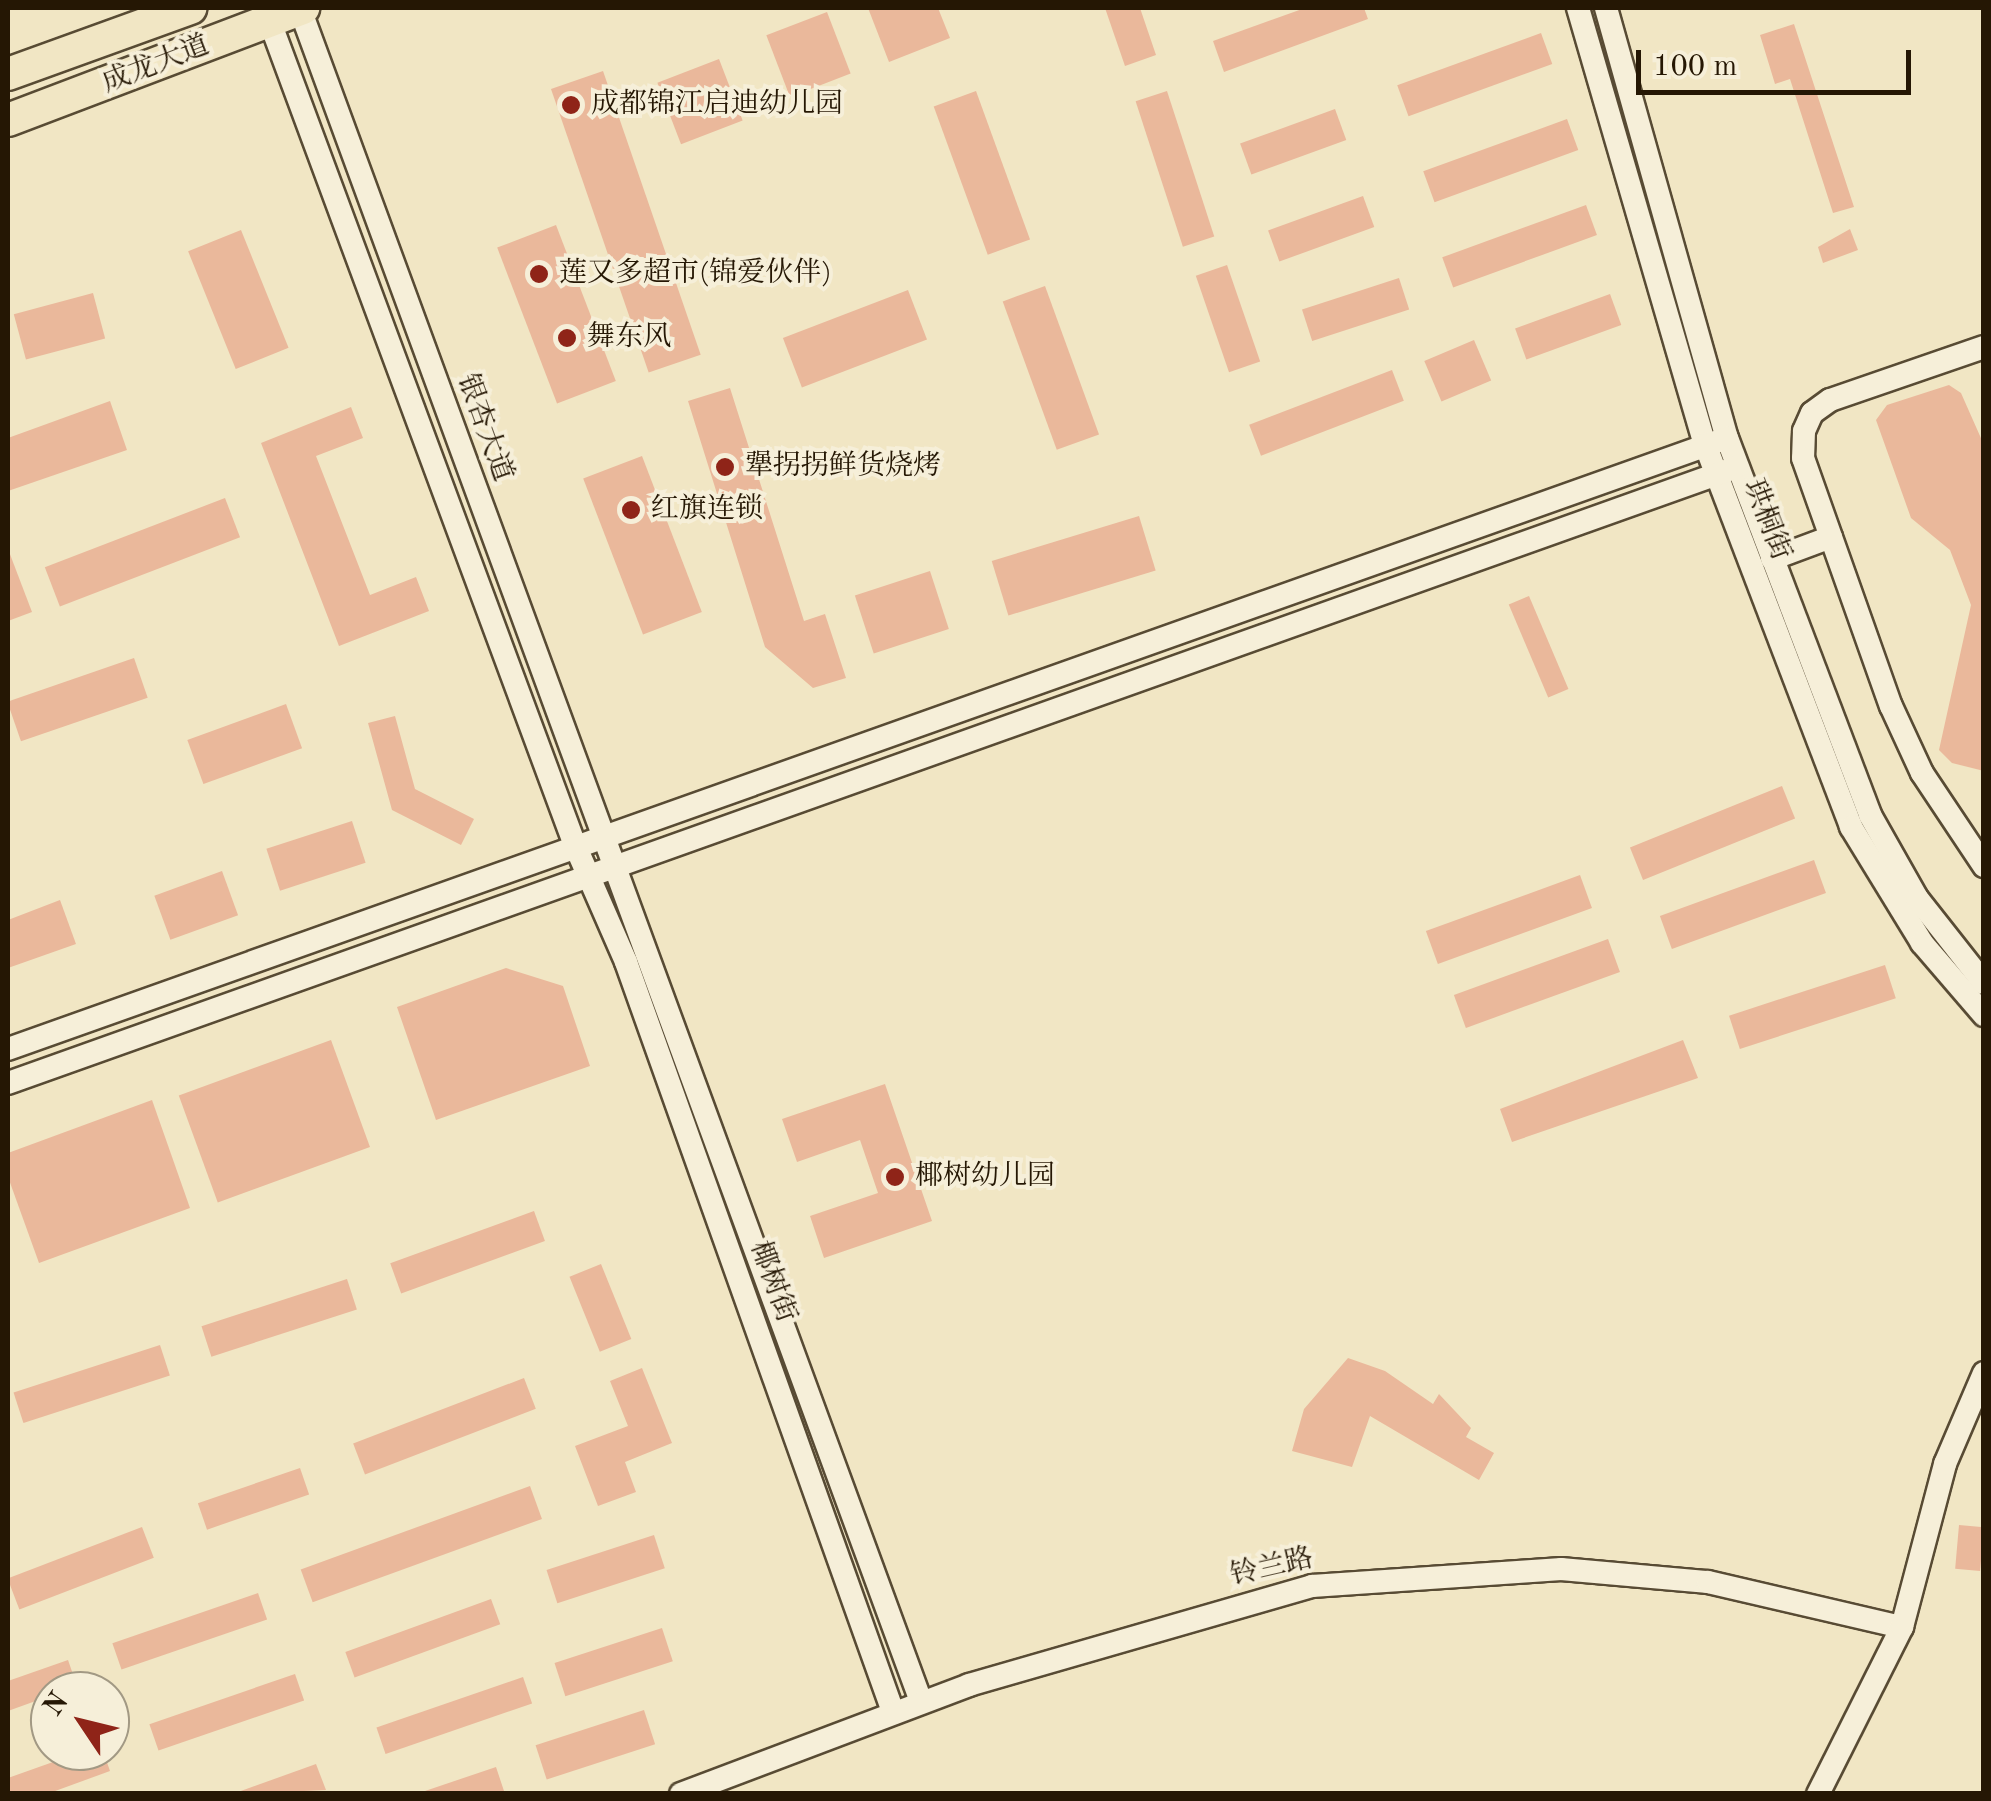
<!DOCTYPE html>
<html>
<head>
<meta charset="utf-8">
<style>
	body { margin:0 }
	#map { position:relative; width:1991px; height:1801px; overflow:hidden; background:#f1e6c4; font-family:"Old Standard TT","Noto Serif SC",serif }
	div>[style] { position:absolute }
	[style*='--x'] { left:calc(var(--x)*1px); top:calc(var(--y)*1px); width:calc(var(--w)*1px); rotate:calc(var(--a)*1deg) }
	.building>* { inset:0; background:#eab89b; transform-origin:0 0 }
	.roads { filter:drop-shadow(2px 0 #584b34) drop-shadow(-2px 0 #584b34) drop-shadow(0 2px #584b34) drop-shadow(0 -2px #584b34) }
	.minor>* { height:22px; margin:-11px; padding:0 11px; transform-origin:11px; border-radius:11px; background:#f6efd9 }
	.highway>* { height:32px; margin:-16px; padding:0 16px; transform-origin:16px; border-radius:16px; background:#f1e6c4 }
	.dots>* { width:28px; height:28px; translate:-50% -50%; box-sizing:border-box; border:5px solid #f6efd9; border-radius:50% }
	span { translate:-50% -50%; white-space:nowrap; text-align:center; line-height:1.15; -webkit-text-stroke:8px #f6efd9; paint-order:stroke }
	.street-label { font-size:28px; color:#251704 }
	.poi-label { font-size:28px; color:#251704 }
	.left { translate:0 -50%; text-align:left }
	.frame { position:absolute; inset:0; border:10px solid #251704; pointer-events:none }
	.north { position:absolute; left:30px; top:1671px; width:100px; height:100px; box-sizing:border-box; background:#f6efd9; border:2px solid #a29984; border-radius:50%; rotate:305deg; font-size:28px; font-weight:700; line-height:40px; text-align:center; color:#251704 }
	.north::after { content:''; display:block; margin:auto; width:35px; height:45px; background:#8f2418; clip-path:polygon(50% 0,100% 100%,50% 72%,0 100%) }
	.scale { position:absolute; left:1636px; top:50px; width:275px; height:45px; box-sizing:border-box; border:5px solid #251704; border-top:0; padding-left:12px; font-size:30px; line-height:35px; white-space:nowrap; color:#251704; -webkit-text-stroke:8px #f6efd9; paint-order:stroke }
</style>
</head>
<body>
<div id="map">
	<div class="building">
		<div style="clip-path:polygon(868px 8px,938px 8px,950px 38px,889px 62px)"></div>
		<div style="clip-path:polygon(1105px 8px,1140px 8px,1156px 55px,1125px 66px)"></div>
		<div style="clip-path:polygon(1305px 8px,1364px 8px,1368px 19px,1224px 72px,1213px 41px)"></div>
		<div style="left:827px;top:12px;width:66px;height:65px;rotate:69deg"></div>
		<div style="clip-path:polygon(1794px 24px,1854px 207px,1833px 213px,1790px 79px,1775px 84px,1760px 35px)"></div>
		<div style="left:1541px;top:33px;width:33px;height:153px;rotate:70deg"></div>
		<div style="left:719px;top:59px;width:66px;height:66px;rotate:69deg"></div>
		<div style="left:603px;top:71px;width:300px;height:55px;rotate:71deg"></div>
		<div style="left:976px;top:91px;width:158px;height:45px;rotate:70deg"></div>
		<div style="left:1167px;top:91px;width:153px;height:33px;rotate:72deg"></div>
		<div style="left:1335px;top:109px;width:33px;height:101px;rotate:70deg"></div>
		<div style="left:1567px;top:119px;width:33px;height:153px;rotate:70deg"></div>
		<div style="left:1363px;top:196px;width:33px;height:101px;rotate:70deg"></div>
		<div style="left:1586px;top:205px;width:32px;height:153px;rotate:70deg"></div>
		<div style="left:556px;top:225px;width:167px;height:63px;rotate:69deg"></div>
		<div style="clip-path:polygon(1850px 229px,1858px 250px,1823px 263px,1818px 247px)"></div>
		<div style="left:241px;top:230px;width:127px;height:57px;rotate:68deg"></div>
		<div style="left:1227px;top:265px;width:102px;height:33px;rotate:71deg"></div>
		<div style="left:1399px;top:278px;width:33px;height:102px;rotate:72deg"></div>
		<div style="left:1045px;top:286px;width:158px;height:45px;rotate:70deg"></div>
		<div style="left:908px;top:290px;width:53px;height:134px;rotate:69deg"></div>
		<div style="left:93px;top:293px;width:47px;height:82px;rotate:75deg"></div>
		<div style="left:1610px;top:294px;width:33px;height:101px;rotate:70deg"></div>
		<div style="left:1474px;top:340px;width:44px;height:54px;rotate:67deg"></div>
		<div style="left:1392px;top:370px;width:33px;height:153px;rotate:69deg"></div>
		<div style="clip-path:polygon(1949px 385px,1961px 393px,1984px 445px,1984px 771px,1952px 763px,1939px 750px,1971px 605px,1950px 550px,1911px 518px,1876px 420px,1887px 405px)"></div>
		<div style="clip-path:polygon(730px 388px,804px 621px,825px 614px,846px 678px,813px 688px,765px 647px,688px 401px)"></div>
		<div style="clip-path:polygon(110px 401px,127px 450px,8px 491px,8px 438px)"></div>
		<div style="clip-path:polygon(351px 407px,363px 438px,316px 456px,370px 595px,416px 577px,429px 611px,339px 646px,261px 443px)"></div>
		<div style="left:642px;top:456px;width:167px;height:63px;rotate:69deg"></div>
		<div style="left:225px;top:498px;width:42px;height:193px;rotate:69deg"></div>
		<div style="left:1139px;top:516px;width:57px;height:154px;rotate:73deg"></div>
		<div style="clip-path:polygon(8px 549px,32px 612px,8px 621px)"></div>
		<div style="left:930px;top:571px;width:61px;height:79px;rotate:72deg"></div>
		<div style="left:1529px;top:596px;width:101px;height:22px;rotate:67deg"></div>
		<div style="left:134px;top:658px;width:42px;height:134px;rotate:71deg"></div>
		<div style="left:286px;top:704px;width:47px;height:105px;rotate:70deg"></div>
		<div style="clip-path:polygon(395px 716px,415px 789px,474px 819px,461px 845px,392px 810px,368px 723px)"></div>
		<div style="left:1782px;top:786px;width:35px;height:164px;rotate:68deg"></div>
		<div style="left:352px;top:821px;width:44px;height:90px;rotate:72deg"></div>
		<div style="left:1814px;top:860px;width:35px;height:164px;rotate:70deg"></div>
		<div style="left:222px;top:871px;width:47px;height:72px;rotate:70deg"></div>
		<div style="left:1580px;top:875px;width:35px;height:164px;rotate:70deg"></div>
		<div style="clip-path:polygon(60px 900px,76px 944px,8px 968px,8px 920px)"></div>
		<div style="left:1608px;top:939px;width:35px;height:164px;rotate:70deg"></div>
		<div style="left:1885px;top:965px;width:35px;height:164px;rotate:72deg"></div>
		<div style="clip-path:polygon(506px 968px,563px 986px,590px 1066px,436px 1120px,397px 1007px)"></div>
		<div style="left:331px;top:1040px;width:114px;height:162px;rotate:70deg"></div>
		<div style="clip-path:polygon(1683px 1040px,1698px 1078px,1512px 1142px,1500px 1109px)"></div>
		<div style="clip-path:polygon(885px 1084px,932px 1221px,824px 1258px,810px 1216px,878px 1193px,860px 1140px,797px 1162px,782px 1119px)"></div>
		<div style="clip-path:polygon(152px 1100px,190px 1208px,39px 1263px,8px 1177px,8px 1153px)"></div>
		<div style="left:534px;top:1211px;width:32px;height:153px;rotate:70deg"></div>
		<div style="left:601px;top:1264px;width:81px;height:34px;rotate:68deg"></div>
		<div style="left:347px;top:1279px;width:32px;height:153px;rotate:72deg"></div>
		<div style="left:160px;top:1345px;width:32px;height:154px;rotate:72deg"></div>
		<div style="clip-path:polygon(1348px 1358px,1385px 1371px,1433px 1404px,1439px 1394px,1471px 1428px,1466px 1437px,1494px 1453px,1479px 1480px,1370px 1416px,1352px 1467px,1292px 1451px,1304px 1409px)"></div>
		<div style="clip-path:polygon(642px 1368px,672px 1443px,625px 1462px,636px 1492px,598px 1506px,575px 1446px,628px 1426px,610px 1381px)"></div>
		<div style="left:524px;top:1378px;width:33px;height:183px;rotate:69deg"></div>
		<div style="left:300px;top:1468px;width:28px;height:108px;rotate:71deg"></div>
		<div style="left:530px;top:1486px;width:35px;height:244px;rotate:70deg"></div>
		<div style="left:1959px;top:1525px;width:25px;height:44px;rotate:5deg"></div>
		<div style="left:142px;top:1527px;width:33px;height:144px;rotate:69deg"></div>
		<div style="left:654px;top:1535px;width:35px;height:113px;rotate:72deg"></div>
		<div style="left:258px;top:1593px;width:28px;height:154px;rotate:71deg"></div>
		<div style="left:491px;top:1599px;width:27px;height:155px;rotate:70deg"></div>
		<div style="left:662px;top:1628px;width:35px;height:113px;rotate:72deg"></div>
		<div style="clip-path:polygon(68px 1660px,77px 1686px,8px 1711px,8px 1681px)"></div>
		<div style="left:295px;top:1674px;width:28px;height:154px;rotate:71deg"></div>
		<div style="left:523px;top:1677px;width:28px;height:155px;rotate:71deg"></div>
		<div style="left:644px;top:1710px;width:36px;height:114px;rotate:72deg"></div>
		<div style="clip-path:polygon(84px 1751px,103px 1751px,110px 1771px,47px 1794px,8px 1794px,8px 1778px)"></div>
		<div style="clip-path:polygon(316px 1764px,326px 1790px,238px 1794px,238px 1792px)"></div>
		<div style="clip-path:polygon(496px 1767px,505px 1794px,425px 1794px,425px 1791px)"></div>
	</div>
	<div class="roads">
		<div class="minor">
			<div style="--x:1578;--y:8;--w:454;--a:73.8"></div>
			<div style="--x:1705;--y:444;--w:410;--a:69.1"></div>
			<div style="--x:1851;--y:827;--w:136;--a:58.5"></div>
			<div style="--x:1922;--y:943;--w:95;--a:49.3"></div>
			<div style="--x:1606;--y:8;--w:447;--a:74.3"></div>
			<div style="--x:1727;--y:438;--w:403;--a:69.2"></div>
			<div style="--x:1870;--y:815;--w:95;--a:60.5"></div>
			<div style="--x:1917;--y:898;--w:108;--a:51.8"></div>
			<div style="--x:300;--y:9;--w:1802;--a:69.85"></div>
			<div style="--x:270;--y:22;--w:878;--a:69.67"></div>
			<div style="--x:575;--y:845;--w:128;--a:66.4"></div>
			<div style="--x:626;--y:962;--w:796;--a:70.4"></div>
			<div style="--x:1984;--y:347;--w:163;--a:161"></div>
			<div style="--x:1830;--y:400;--w:22;--a:144"></div>
			<div style="--x:1812;--y:413;--w:20;--a:114"></div>
			<div style="--x:1804;--y:431;--w:27;--a:92"></div>
			<div style="--x:1803;--y:458;--w:263;--a:70.5"></div>
			<div style="--x:1891;--y:706;--w:74;--a:65.2"></div>
			<div style="--x:1922;--y:773;--w:112;--a:56.3"></div>
			<div style="--x:1772;--y:559;--w:63;--a:-20.4"></div>
			<div style="--x:8;--y:1049;--w:1824;--a:-19.57"></div>
			<div style="--x:8;--y:1083;--w:1835;--a:-19.61"></div>
			<div style="--x:681;--y:1794;--w:308;--a:-20.7"></div>
			<div style="--x:969;--y:1685;--w:357;--a:-16.1"></div>
			<div style="--x:1312;--y:1586;--w:250;--a:-3.9"></div>
			<div style="--x:1561;--y:1569;--w:148;--a:5.1"></div>
			<div style="--x:1708;--y:1582;--w:199;--a:13.1"></div>
			<div style="--x:1818;--y:1794;--w:187;--a:-63.3"></div>
			<div style="--x:1902;--y:1627;--w:169;--a:-75.2"></div>
			<div style="--x:1945;--y:1464;--w:99;--a:-66.8"></div>
		</div>
		<div class="highway">
			<div style="--x:8;--y:74;--w:194;--a:-19.9"></div>
			<div style="--x:8;--y:120;--w:316;--a:-20.8"></div>
		</div>
	</div>
	<div class="dots">
		<div style="left:571px;top:105px;background:#8f2418"></div>
		<div style="left:539px;top:274px;background:#8f2418"></div>
		<div style="left:567px;top:338px;background:#8f2418"></div>
		<div style="left:725px;top:467px;background:#8f2418"></div>
		<div style="left:631px;top:510px;background:#8f2418"></div>
		<div style="left:895px;top:1177px;background:#8f2418"></div>
	</div>
	<div class="street-label">
		<span style="left:156px;top:65px;rotate:-21deg">成龙大道</span>
		<span style="left:484px;top:428px;rotate:70deg">银杏大道</span>
		<span style="left:1766px;top:520px;rotate:69deg">珙桐街</span>
		<span style="left:772px;top:1282px;rotate:70deg">椰树街</span>
		<span style="left:1272px;top:1568px;rotate:-13deg">铃兰路</span>
	</div>
	<div class="poi-label">
		<span class="left" style="left:591px;top:105px">成都锦江启迪幼儿园</span>
		<span class="left" style="left:559px;top:274px">莲又多超市(锦爱伙伴)</span>
		<span class="left" style="left:587px;top:338px">舞东风</span>
		<span class="left" style="left:745px;top:467px">犟拐拐鲜货烧烤</span>
		<span class="left" style="left:651px;top:510px">红旗连锁</span>
		<span class="left" style="left:915px;top:1177px">椰树幼儿园</span>
	</div>
	<div class="frame"></div>
	<div class="north">N</div>
	<div class="scale">100 m</div>
</div>
</body>
</html>
